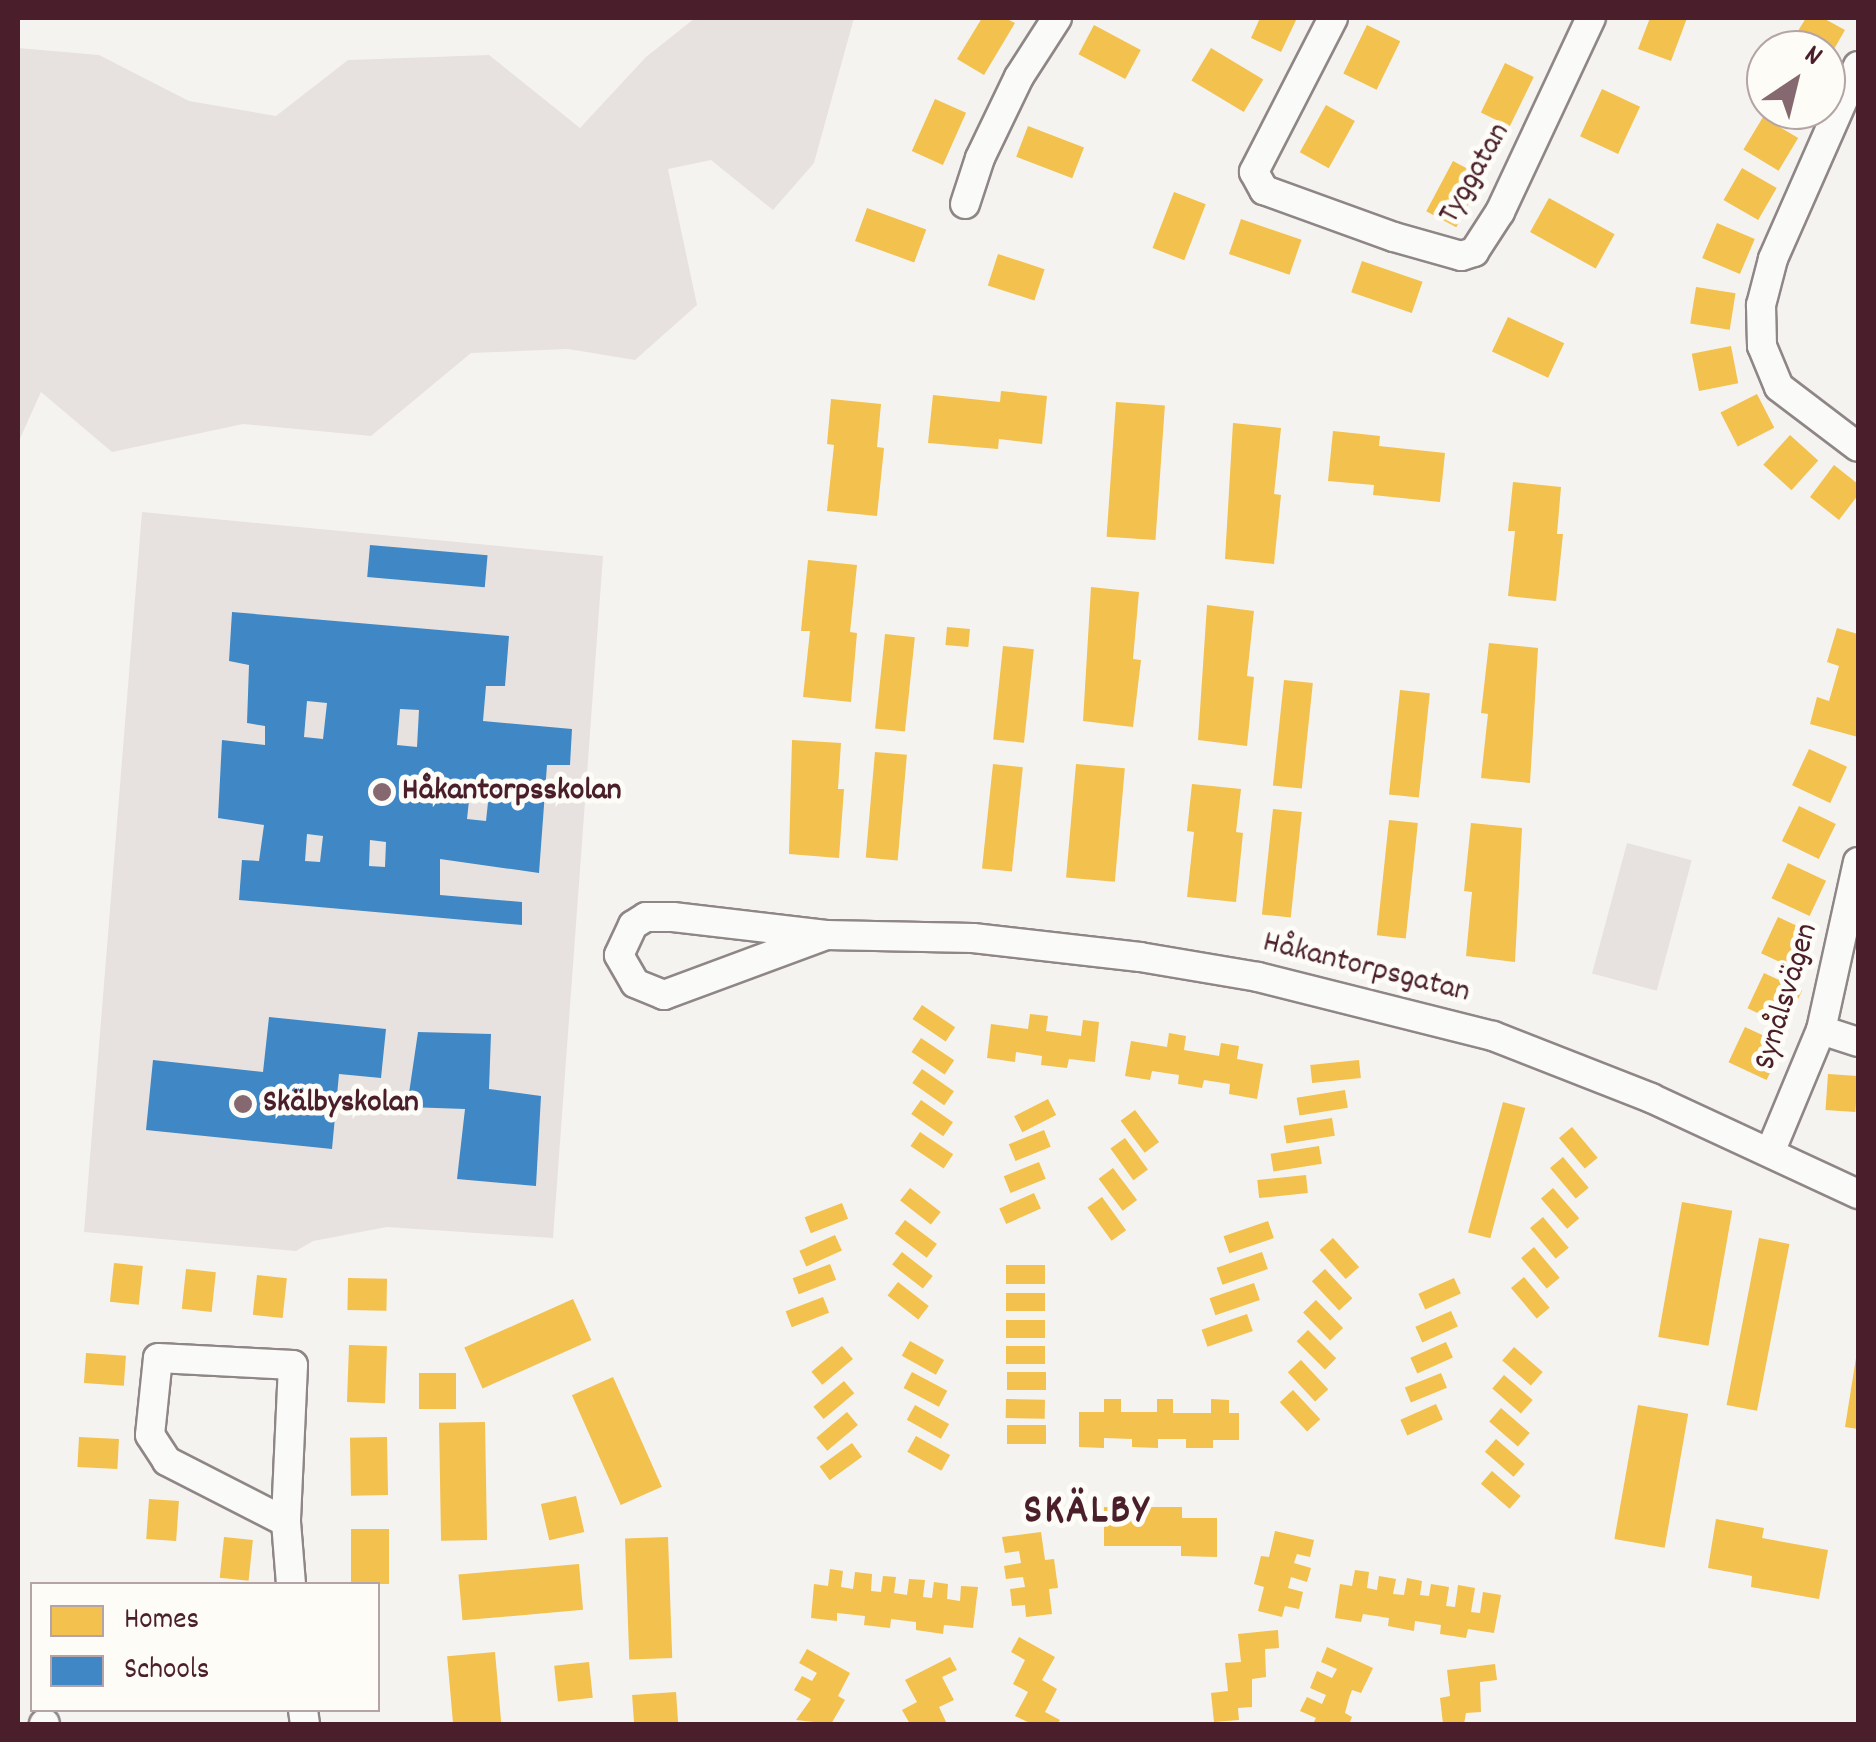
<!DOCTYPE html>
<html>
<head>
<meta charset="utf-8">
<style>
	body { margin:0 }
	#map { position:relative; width:1876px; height:1742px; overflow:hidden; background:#f5f3f0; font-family:Dekko,sans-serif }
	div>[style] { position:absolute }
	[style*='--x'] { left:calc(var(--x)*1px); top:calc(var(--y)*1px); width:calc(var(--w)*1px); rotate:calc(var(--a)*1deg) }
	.built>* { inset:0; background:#e7e2df }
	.green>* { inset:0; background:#e7e2e0; transform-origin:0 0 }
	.homes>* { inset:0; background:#f2c14e; transform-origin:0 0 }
	.schools>* { inset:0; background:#3f88c5; transform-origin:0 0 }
	.roads { filter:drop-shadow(2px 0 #8f8687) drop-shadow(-2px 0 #8f8687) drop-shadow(0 2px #8f8687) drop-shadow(0 -2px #8f8687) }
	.street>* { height:28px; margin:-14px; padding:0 14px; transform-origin:14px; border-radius:14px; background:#fafaf8 }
	.dots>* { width:28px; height:28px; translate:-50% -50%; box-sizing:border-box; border:5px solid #fdfcf7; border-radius:50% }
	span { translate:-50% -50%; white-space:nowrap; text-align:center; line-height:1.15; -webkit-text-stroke:10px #fdfcf7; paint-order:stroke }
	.street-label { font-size:32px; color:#4a1f2b }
	.poi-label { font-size:32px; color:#4a1f2b; font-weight:700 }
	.left { translate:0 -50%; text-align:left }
	.district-label { font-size:42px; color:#4a1f2b; font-weight:700; letter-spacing:2.5px }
	.frame { position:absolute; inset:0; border:20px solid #4a1f2b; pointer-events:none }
	.legend { position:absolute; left:30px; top:1582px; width:350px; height:130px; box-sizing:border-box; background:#fdfcf7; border:2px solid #b5a4a5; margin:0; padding:12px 18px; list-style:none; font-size:30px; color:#4a1f2b }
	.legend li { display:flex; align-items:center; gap:20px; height:50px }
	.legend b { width:50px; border:2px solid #b5a4a5 }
	.north { position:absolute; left:1746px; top:30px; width:100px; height:100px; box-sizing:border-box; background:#fdfcf7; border:2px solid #b5a4a5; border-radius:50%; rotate:35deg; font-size:28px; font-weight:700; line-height:40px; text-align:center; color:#4a1f2b }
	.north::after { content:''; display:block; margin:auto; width:35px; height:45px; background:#866970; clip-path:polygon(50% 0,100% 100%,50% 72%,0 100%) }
</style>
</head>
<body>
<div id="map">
	<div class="built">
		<div style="clip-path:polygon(142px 512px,603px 556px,553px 1238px,387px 1227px,313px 1241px,296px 1251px,84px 1232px)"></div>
	</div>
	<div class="green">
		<div style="clip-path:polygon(695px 18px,854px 18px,814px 163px,773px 210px,711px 160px,668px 169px,697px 305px,635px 360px,568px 349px,471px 353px,371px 436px,243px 424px,112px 452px,41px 392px,18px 443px,18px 48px,99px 55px,189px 101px,276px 116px,348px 60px,489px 55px,580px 128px,646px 57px)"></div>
		<div style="left:1627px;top:843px;width:67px;height:135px;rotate:15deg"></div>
	</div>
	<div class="homes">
		<div style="clip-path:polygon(982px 18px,1005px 18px,1015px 23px,984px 75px,957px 59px)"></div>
		<div style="clip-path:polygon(1260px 18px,1297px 18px,1281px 52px,1251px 38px)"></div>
		<div style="clip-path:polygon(1650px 18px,1687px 18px,1671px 61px,1638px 49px)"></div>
		<div style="clip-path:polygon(1806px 18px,1823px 18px,1845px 30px,1826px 63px,1826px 50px,1804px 50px,1791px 42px)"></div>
		<div style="left:1094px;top:25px;width:53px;height:33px;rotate:28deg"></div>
		<div style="left:1367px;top:25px;width:37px;height:54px;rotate:26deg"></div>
		<div style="left:1211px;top:48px;width:61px;height:38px;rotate:31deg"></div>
		<div style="left:1505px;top:63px;width:32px;height:55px;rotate:26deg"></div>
		<div style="left:1602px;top:89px;width:42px;height:52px;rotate:25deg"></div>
		<div style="left:935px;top:99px;width:34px;height:57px;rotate:24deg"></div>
		<div style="left:1326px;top:105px;width:33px;height:54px;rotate:29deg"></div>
		<div style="left:1763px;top:117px;width:41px;height:38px;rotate:31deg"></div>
		<div style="left:1028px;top:126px;width:60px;height:33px;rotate:21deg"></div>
		<div style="left:1453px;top:161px;width:34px;height:57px;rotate:28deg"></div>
		<div style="left:1742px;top:168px;width:40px;height:37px;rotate:30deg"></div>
		<div style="left:1174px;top:192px;width:34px;height:60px;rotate:21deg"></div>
		<div style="left:1549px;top:198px;width:75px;height:39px;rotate:29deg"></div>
		<div style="left:867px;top:208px;width:63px;height:35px;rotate:20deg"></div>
		<div style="left:1241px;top:219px;width:64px;height:37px;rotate:19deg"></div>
		<div style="left:1717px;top:223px;width:41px;height:38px;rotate:23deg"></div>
		<div style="left:998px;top:254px;width:49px;height:33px;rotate:18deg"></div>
		<div style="left:1362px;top:261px;width:64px;height:33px;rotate:19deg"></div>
		<div style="left:1696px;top:287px;width:40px;height:37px;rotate:9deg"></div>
		<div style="left:1508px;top:317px;width:62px;height:38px;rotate:25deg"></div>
		<div style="left:1731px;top:346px;width:38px;height:40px;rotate:79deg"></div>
		<div style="clip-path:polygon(1001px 391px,1047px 396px,1042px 444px,999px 439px,998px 449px,928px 443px,933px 395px,1000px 402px)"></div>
		<div style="left:1757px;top:394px;width:38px;height:41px;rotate:63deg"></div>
		<div style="clip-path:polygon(831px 399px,881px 404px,877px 447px,884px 448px,877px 516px,827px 511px,834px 445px,827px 444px)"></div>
		<div style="left:1116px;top:402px;width:49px;height:135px;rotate:4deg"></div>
		<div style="clip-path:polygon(1233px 423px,1281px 428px,1274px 494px,1281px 495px,1274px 564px,1225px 559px)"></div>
		<div style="clip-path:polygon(1333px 431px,1380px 436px,1379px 446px,1445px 453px,1440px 502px,1373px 495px,1374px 485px,1328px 481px)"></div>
		<div style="left:1790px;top:435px;width:38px;height:40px;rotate:42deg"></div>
		<div style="clip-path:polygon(1834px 465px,1858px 484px,1858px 495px,1839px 520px,1810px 497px)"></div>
		<div style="clip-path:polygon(1513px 482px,1561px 487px,1557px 534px,1563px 534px,1556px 601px,1508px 596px,1515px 531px,1508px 531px)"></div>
		<div style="clip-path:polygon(808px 560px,857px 565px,850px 632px,857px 633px,851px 702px,803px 697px,810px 631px,801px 631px)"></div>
		<div style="clip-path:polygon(1091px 587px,1139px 592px,1133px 659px,1141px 660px,1133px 727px,1083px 721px)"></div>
		<div style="clip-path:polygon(1207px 605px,1254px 611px,1247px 676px,1254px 677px,1247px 746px,1198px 740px)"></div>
		<div style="left:947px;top:627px;width:23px;height:18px;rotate:5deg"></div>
		<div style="clip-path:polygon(1837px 628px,1858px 634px,1858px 737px,1810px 724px,1817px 697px,1829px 701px,1839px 666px,1827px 662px)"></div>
		<div style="left:885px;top:634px;width:30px;height:95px;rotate:6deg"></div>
		<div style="clip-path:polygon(1489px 643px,1538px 648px,1530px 783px,1481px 778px,1488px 714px,1481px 713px)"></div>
		<div style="left:1003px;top:646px;width:31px;height:94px;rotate:6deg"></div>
		<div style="left:1284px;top:680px;width:29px;height:106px;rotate:6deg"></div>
		<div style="left:1400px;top:690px;width:30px;height:105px;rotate:6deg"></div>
		<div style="clip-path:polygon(792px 740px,841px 743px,838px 789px,844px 789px,839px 858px,789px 854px)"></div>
		<div style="left:1809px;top:749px;width:42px;height:40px;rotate:25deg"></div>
		<div style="left:875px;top:752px;width:32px;height:106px;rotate:5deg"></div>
		<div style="left:993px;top:764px;width:30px;height:105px;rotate:6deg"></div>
		<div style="left:1076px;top:764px;width:49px;height:114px;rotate:5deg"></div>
		<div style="clip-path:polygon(1192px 784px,1241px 789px,1236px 832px,1243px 833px,1236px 902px,1187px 897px,1194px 832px,1187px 831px)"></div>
		<div style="left:1799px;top:806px;width:41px;height:39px;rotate:26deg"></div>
		<div style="left:1273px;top:809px;width:29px;height:106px;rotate:6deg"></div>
		<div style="left:1389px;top:820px;width:29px;height:116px;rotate:6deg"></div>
		<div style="clip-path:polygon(1471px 823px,1522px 828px,1515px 962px,1466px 956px,1472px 892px,1464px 891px)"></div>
		<div style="left:1788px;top:863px;width:42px;height:39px;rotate:25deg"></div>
		<div style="left:1778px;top:917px;width:42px;height:40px;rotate:25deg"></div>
		<div style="left:1764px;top:973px;width:42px;height:39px;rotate:25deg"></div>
		<div style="left:922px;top:1005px;width:40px;height:17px;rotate:34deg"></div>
		<div style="clip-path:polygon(1030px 1014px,1048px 1016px,1046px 1031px,1081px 1036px,1083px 1020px,1099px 1022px,1095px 1062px,1069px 1059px,1067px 1068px,1041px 1065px,1042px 1056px,1016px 1052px,1015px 1062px,987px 1058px,991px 1024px,1028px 1029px)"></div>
		<div style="left:1745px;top:1027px;width:42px;height:39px;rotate:25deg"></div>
		<div style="clip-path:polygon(1169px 1033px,1186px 1036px,1184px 1050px,1219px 1056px,1221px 1043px,1239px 1046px,1237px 1059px,1263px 1064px,1257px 1099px,1229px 1094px,1230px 1084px,1204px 1080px,1202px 1088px,1178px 1084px,1179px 1075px,1152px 1071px,1150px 1080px,1125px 1076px,1131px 1041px,1167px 1047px)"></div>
		<div style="left:921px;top:1038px;width:40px;height:17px;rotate:34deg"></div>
		<div style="left:1359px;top:1060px;width:18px;height:49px;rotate:84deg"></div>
		<div style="left:922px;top:1069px;width:39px;height:17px;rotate:35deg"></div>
		<div style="left:1828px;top:1074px;width:30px;height:36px;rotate:4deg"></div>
		<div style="left:1345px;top:1090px;width:18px;height:49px;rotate:81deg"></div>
		<div style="left:1048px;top:1099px;width:18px;height:38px;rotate:63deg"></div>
		<div style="left:921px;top:1100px;width:39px;height:17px;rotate:35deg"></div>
		<div style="left:1503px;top:1102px;width:23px;height:135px;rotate:15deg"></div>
		<div style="left:1135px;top:1110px;width:40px;height:18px;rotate:53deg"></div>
		<div style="left:1332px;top:1118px;width:18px;height:49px;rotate:81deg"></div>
		<div style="left:1572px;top:1127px;width:40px;height:17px;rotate:50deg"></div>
		<div style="left:1044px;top:1130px;width:18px;height:38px;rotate:68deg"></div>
		<div style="left:920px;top:1132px;width:40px;height:17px;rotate:34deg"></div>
		<div style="left:1125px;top:1138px;width:39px;height:18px;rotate:54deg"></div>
		<div style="left:1319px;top:1146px;width:18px;height:49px;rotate:81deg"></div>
		<div style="left:1563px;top:1157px;width:40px;height:17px;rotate:50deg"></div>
		<div style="left:1039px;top:1162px;width:18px;height:38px;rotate:68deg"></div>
		<div style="left:1113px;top:1168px;width:40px;height:18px;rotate:53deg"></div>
		<div style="left:1306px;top:1175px;width:18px;height:49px;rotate:84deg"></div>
		<div style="left:910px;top:1188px;width:39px;height:16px;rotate:38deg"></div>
		<div style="left:1553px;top:1188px;width:40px;height:16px;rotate:49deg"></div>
		<div style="left:1034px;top:1193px;width:17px;height:38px;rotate:66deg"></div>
		<div style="left:1102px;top:1197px;width:41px;height:18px;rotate:54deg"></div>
		<div style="left:1682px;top:1202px;width:51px;height:137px;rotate:10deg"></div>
		<div style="left:842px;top:1203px;width:17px;height:40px;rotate:69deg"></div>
		<div style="left:1543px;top:1217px;width:40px;height:17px;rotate:50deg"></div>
		<div style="left:905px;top:1220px;width:40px;height:17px;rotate:37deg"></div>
		<div style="left:1268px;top:1221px;width:18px;height:47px;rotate:71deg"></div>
		<div style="left:835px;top:1235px;width:17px;height:39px;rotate:66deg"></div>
		<div style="left:1333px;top:1238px;width:39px;height:18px;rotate:48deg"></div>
		<div style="left:1759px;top:1238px;width:31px;height:170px;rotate:11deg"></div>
		<div style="left:1534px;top:1247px;width:40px;height:17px;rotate:50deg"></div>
		<div style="left:902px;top:1252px;width:39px;height:16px;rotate:38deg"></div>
		<div style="left:1262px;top:1252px;width:18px;height:48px;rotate:71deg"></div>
		<div style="left:114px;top:1263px;width:29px;height:39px;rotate:6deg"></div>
		<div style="left:830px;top:1264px;width:17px;height:40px;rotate:69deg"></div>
		<div style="left:1006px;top:1265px;width:39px;height:19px"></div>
		<div style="left:186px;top:1269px;width:30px;height:40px;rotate:6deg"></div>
		<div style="left:1325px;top:1269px;width:40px;height:18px;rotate:47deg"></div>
		<div style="left:257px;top:1275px;width:30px;height:40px;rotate:6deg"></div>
		<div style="left:1524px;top:1277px;width:40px;height:17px;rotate:50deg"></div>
		<div style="left:348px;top:1278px;width:39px;height:32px;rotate:1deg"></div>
		<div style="left:1454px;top:1278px;width:17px;height:39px;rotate:66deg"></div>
		<div style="left:898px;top:1282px;width:39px;height:17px;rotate:38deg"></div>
		<div style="left:1254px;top:1283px;width:18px;height:47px;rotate:71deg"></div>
		<div style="left:1006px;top:1293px;width:39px;height:18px"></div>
		<div style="left:823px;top:1297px;width:17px;height:40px;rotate:69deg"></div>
		<div style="left:573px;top:1299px;width:45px;height:119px;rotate:66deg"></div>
		<div style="left:1316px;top:1300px;width:39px;height:18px;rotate:46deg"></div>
		<div style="left:1451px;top:1311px;width:17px;height:39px;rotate:66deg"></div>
		<div style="left:1247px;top:1314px;width:18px;height:48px;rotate:71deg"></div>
		<div style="left:1006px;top:1320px;width:39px;height:18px"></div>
		<div style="left:1308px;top:1330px;width:40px;height:16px;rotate:45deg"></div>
		<div style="left:910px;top:1341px;width:39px;height:17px;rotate:29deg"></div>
		<div style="left:1446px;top:1342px;width:17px;height:39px;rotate:66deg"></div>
		<div style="left:349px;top:1345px;width:38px;height:57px;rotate:2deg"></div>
		<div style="left:842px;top:1346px;width:17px;height:40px;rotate:50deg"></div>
		<div style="left:1006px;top:1346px;width:39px;height:18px"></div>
		<div style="left:1514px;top:1347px;width:38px;height:18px;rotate:41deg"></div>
		<div style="left:86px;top:1353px;width:40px;height:30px;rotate:4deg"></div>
		<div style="clip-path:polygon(1856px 1358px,1858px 1358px,1858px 1429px,1845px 1427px)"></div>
		<div style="left:1301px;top:1360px;width:40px;height:18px;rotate:47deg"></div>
		<div style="left:912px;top:1372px;width:40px;height:18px;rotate:28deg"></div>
		<div style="left:1007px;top:1372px;width:39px;height:18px"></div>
		<div style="left:419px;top:1373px;width:37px;height:36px"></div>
		<div style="left:1441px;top:1373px;width:16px;height:39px;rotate:68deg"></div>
		<div style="left:1504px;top:1375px;width:38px;height:18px;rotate:41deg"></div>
		<div style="left:613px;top:1377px;width:120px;height:45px;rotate:66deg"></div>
		<div style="left:844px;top:1381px;width:16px;height:40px;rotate:50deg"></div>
		<div style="left:1293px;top:1390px;width:40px;height:18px;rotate:47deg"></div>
		<div style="left:1006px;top:1399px;width:39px;height:19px;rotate:1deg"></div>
		<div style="clip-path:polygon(1104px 1399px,1121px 1399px,1121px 1412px,1157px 1412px,1157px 1399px,1173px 1399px,1173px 1413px,1211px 1413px,1211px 1399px,1229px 1400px,1229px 1413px,1239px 1413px,1239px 1440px,1213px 1440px,1213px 1448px,1186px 1448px,1186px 1439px,1158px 1439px,1158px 1448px,1132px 1447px,1132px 1439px,1104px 1438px,1104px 1448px,1079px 1447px,1079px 1412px,1104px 1412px)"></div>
		<div style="left:1436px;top:1404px;width:17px;height:39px;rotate:66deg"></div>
		<div style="left:915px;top:1405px;width:39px;height:17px;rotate:29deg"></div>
		<div style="left:1638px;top:1405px;width:51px;height:136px;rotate:10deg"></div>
		<div style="left:1501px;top:1408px;width:38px;height:18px;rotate:41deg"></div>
		<div style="left:847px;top:1412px;width:17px;height:40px;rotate:50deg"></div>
		<div style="left:485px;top:1422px;width:118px;height:46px;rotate:89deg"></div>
		<div style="left:1007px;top:1425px;width:39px;height:19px"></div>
		<div style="left:916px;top:1436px;width:39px;height:18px;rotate:29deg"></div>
		<div style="left:79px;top:1437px;width:40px;height:30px;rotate:3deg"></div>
		<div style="left:387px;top:1437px;width:58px;height:37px;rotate:89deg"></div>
		<div style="left:1496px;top:1439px;width:38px;height:17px;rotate:41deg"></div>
		<div style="left:852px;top:1443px;width:17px;height:40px;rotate:54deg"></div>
		<div style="left:1492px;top:1471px;width:38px;height:17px;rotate:41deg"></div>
		<div style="left:576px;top:1496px;width:37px;height:36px;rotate:77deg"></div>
		<div style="left:149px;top:1499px;width:30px;height:40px;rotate:4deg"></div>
		<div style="clip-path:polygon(1104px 1507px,1182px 1507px,1182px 1518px,1217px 1518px,1217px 1557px,1181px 1556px,1181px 1546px,1104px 1546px)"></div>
		<div style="clip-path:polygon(1716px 1519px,1764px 1528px,1762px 1538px,1828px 1550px,1819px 1599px,1751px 1587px,1752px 1576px,1708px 1568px)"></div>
		<div style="left:351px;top:1529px;width:38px;height:55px"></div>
		<div style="clip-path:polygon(1275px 1531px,1314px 1540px,1310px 1557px,1297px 1554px,1294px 1563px,1311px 1568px,1307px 1582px,1291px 1577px,1288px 1588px,1303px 1592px,1299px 1609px,1285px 1606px,1282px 1617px,1258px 1611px,1264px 1587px,1254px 1584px,1261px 1556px,1269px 1557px)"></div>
		<div style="clip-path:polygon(1041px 1532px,1045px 1560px,1054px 1559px,1058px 1588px,1049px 1589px,1052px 1614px,1026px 1617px,1025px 1605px,1012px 1606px,1010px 1589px,1025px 1587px,1023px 1577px,1006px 1579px,1004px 1566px,1021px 1563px,1019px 1551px,1005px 1553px,1002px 1537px)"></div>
		<div style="left:224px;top:1537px;width:29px;height:41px;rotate:6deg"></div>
		<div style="left:668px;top:1537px;width:121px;height:43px;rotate:88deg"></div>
		<div style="left:579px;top:1564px;width:46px;height:121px;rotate:85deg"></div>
		<div style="clip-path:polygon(830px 1569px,843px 1571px,841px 1587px,853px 1589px,855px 1572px,872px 1574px,871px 1591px,881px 1592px,883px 1576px,896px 1577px,894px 1593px,907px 1595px,909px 1579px,925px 1580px,923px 1597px,932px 1598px,934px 1582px,948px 1584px,947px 1599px,960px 1601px,961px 1586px,978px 1587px,973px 1628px,944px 1625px,943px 1634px,916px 1630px,916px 1622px,891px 1619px,890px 1628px,864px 1625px,865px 1616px,837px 1613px,837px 1621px,811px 1618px,814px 1584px,828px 1586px)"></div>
		<div style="clip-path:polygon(1355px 1570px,1369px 1572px,1367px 1588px,1377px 1590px,1379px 1576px,1396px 1579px,1393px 1594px,1404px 1595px,1407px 1578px,1422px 1581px,1420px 1595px,1429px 1596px,1431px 1584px,1449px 1587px,1446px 1606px,1455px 1607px,1458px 1585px,1475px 1588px,1471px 1612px,1480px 1613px,1483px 1592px,1501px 1595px,1494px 1633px,1468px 1629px,1466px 1638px,1440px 1634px,1441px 1625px,1415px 1621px,1414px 1631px,1388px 1626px,1389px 1618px,1363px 1614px,1361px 1622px,1335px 1618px,1340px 1584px,1352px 1586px)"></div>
		<div style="clip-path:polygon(1278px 1630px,1279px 1648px,1265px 1649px,1266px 1677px,1252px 1679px,1252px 1707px,1238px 1708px,1239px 1720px,1214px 1722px,1211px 1693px,1228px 1691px,1225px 1663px,1241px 1662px,1238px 1634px)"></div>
		<div style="clip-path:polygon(1019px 1637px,1055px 1657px,1042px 1680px,1057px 1689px,1045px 1712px,1060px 1720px,1057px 1724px,1032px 1724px,1015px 1716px,1028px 1692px,1013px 1684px,1025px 1660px,1011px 1652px)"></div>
		<div style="clip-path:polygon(1327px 1647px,1373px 1668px,1361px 1693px,1352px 1690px,1349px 1698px,1345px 1713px,1352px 1717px,1349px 1724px,1313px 1724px,1316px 1718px,1300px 1711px,1307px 1697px,1322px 1704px,1326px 1695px,1310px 1688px,1317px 1671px,1332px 1678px,1337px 1669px,1321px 1662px)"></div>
		<div style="clip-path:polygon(807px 1649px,850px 1673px,838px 1696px,845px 1700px,831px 1724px,796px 1720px,811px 1699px,794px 1690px,802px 1676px,812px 1681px,817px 1673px,799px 1663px)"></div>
		<div style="left:495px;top:1652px;width:72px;height:48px;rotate:85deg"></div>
		<div style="clip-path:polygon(950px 1657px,957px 1670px,942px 1677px,954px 1700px,939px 1707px,947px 1724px,910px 1724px,902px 1710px,917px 1702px,905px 1680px)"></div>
		<div style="left:589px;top:1662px;width:36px;height:35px;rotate:84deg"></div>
		<div style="clip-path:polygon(1495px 1664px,1497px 1680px,1480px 1682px,1481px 1712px,1466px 1713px,1464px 1724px,1443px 1724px,1440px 1698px,1450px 1696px,1447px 1670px)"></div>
		<div style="left:676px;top:1692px;width:32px;height:44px;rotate:86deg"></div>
	</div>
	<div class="schools">
		<div style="left:370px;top:545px;width:118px;height:32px;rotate:5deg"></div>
		<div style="clip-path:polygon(evenodd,232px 612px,509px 636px,505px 686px,486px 686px,483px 721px,572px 729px,570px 765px,547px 765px,539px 873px,440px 859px,440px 895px,522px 902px,522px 925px,239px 900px,242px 860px,259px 861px,264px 825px,218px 818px,222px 740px,265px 745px,265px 726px,247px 723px,249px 665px,229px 661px,232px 612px,307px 701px,327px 703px,323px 739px,304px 737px,307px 701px,232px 612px,400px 709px,419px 710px,417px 747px,397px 745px,400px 709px,232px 612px,471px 782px,490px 784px,486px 821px,467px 819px,471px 782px,232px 612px,307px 834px,323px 836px,320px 862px,305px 861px,307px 834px,232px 612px,370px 840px,386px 842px,385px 867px,369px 866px,370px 840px)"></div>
		<div style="clip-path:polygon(269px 1017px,386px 1029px,381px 1078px,339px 1074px,332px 1149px,146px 1130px,153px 1060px,263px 1072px)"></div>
		<div style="clip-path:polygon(418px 1032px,491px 1034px,489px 1089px,541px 1096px,536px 1186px,457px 1179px,465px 1109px,407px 1107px)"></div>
	</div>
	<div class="roads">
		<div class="street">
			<div style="--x:1333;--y:18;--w:173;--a:117.2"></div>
			<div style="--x:1254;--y:172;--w:21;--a:61"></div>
			<div style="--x:1264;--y:190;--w:138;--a:19.9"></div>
			<div style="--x:1394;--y:237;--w:70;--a:15.8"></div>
			<div style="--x:1461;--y:256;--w:14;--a:-17"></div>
			<div style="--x:1474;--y:252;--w:48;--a:-57"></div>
			<div style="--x:1500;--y:212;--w:214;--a:-64.9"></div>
			<div style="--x:1858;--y:66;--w:211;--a:113.8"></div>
			<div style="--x:1773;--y:259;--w:48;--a:104.6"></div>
			<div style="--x:1761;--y:305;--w:41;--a:88.6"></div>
			<div style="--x:1762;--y:346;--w:44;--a:67.5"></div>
			<div style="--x:1779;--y:387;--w:99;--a:37.2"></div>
			<div style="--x:965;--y:204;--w:48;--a:-71.9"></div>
			<div style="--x:980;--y:158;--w:90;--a:-64.3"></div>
			<div style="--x:1019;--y:77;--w:70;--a:-57.2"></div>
			<div style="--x:826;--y:935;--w:173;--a:159.7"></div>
			<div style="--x:664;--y:995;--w:31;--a:-158"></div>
			<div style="--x:635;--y:983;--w:32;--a:-120"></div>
			<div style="--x:619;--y:955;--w:33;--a:-65"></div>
			<div style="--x:633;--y:925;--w:15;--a:-32"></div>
			<div style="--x:646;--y:917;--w:27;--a:0"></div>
			<div style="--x:673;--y:917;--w:154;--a:6.7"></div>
			<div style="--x:826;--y:935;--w:147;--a:1.2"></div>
			<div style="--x:973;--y:938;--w:168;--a:6.5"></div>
			<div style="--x:1140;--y:957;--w:120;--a:9.6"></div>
			<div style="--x:1258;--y:977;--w:242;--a:14.1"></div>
			<div style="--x:1493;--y:1036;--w:170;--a:21.4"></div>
			<div style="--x:1651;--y:1098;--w:228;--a:24.9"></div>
			<div style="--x:1821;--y:1030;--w:39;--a:18"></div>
			<div style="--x:1771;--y:1150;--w:130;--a:-67.4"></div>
			<div style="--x:1821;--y:1030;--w:172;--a:-77.6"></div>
			<div style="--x:286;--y:1522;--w:134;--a:-152.9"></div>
			<div style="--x:167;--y:1461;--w:31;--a:-123"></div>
			<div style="--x:150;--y:1435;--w:77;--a:-84.1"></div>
			<div style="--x:158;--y:1358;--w:135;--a:3"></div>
			<div style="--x:293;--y:1365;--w:157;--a:92.6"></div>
			<div style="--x:286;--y:1522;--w:62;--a:85.4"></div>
			<div style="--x:303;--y:1710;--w:14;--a:82"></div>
			<div style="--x:44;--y:1724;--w:1;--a:-45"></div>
		</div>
	</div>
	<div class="dots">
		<div style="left:382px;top:792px;background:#866970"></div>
		<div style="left:243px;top:1104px;background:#866970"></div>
	</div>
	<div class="street-label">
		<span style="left:1476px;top:174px;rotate:-60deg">Tyggatan</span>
		<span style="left:1366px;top:969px;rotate:14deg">Håkantorpsgatan</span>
		<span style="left:1788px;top:997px;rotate:-73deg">Synålsvägen</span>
	</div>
	<div class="poi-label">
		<span class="left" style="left:402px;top:792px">Håkantorpsskolan</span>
		<span class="left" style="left:263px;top:1104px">Skälbyskolan</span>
	</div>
	<div class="district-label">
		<span style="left:1087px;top:1513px">SKÄLBY</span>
	</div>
	<div class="frame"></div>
	<ul class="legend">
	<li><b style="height:28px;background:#f2c14e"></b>Homes</li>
	<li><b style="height:28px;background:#3f88c5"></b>Schools</li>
	</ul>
	<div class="north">N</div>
</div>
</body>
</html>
